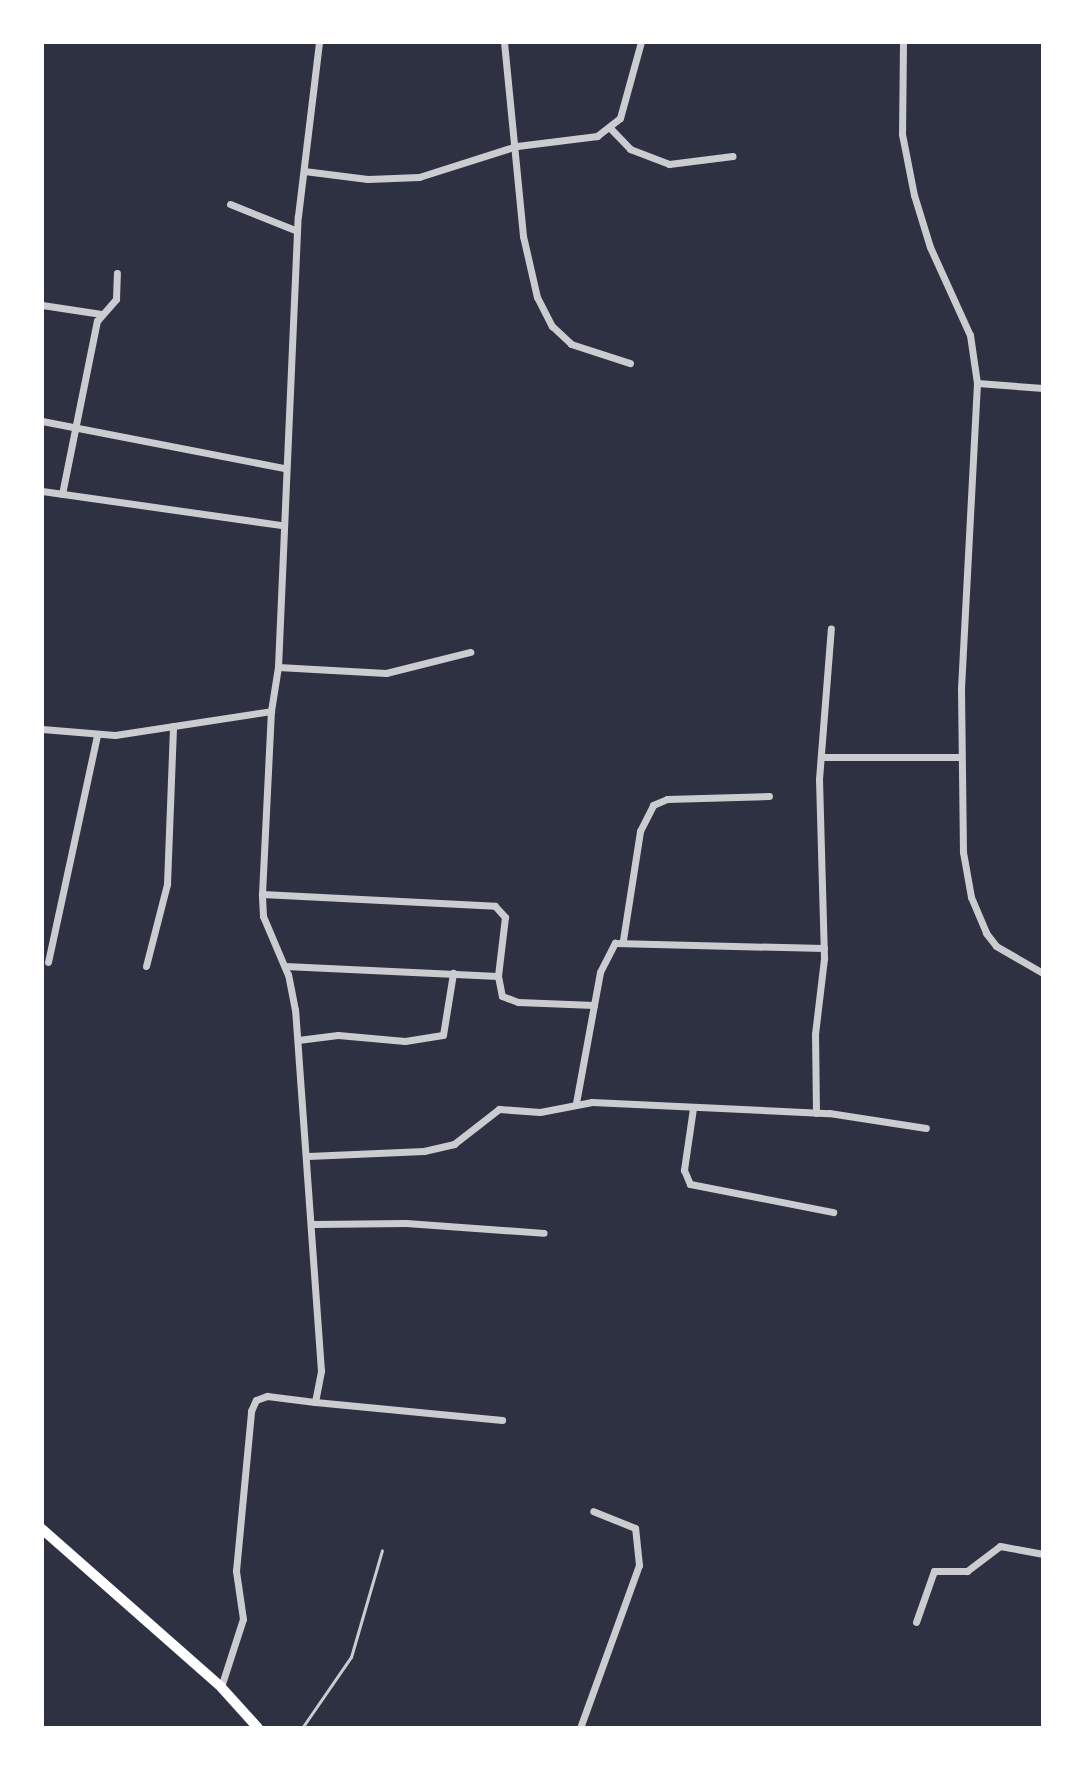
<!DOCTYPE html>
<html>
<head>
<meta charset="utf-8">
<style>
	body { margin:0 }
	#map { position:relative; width:1085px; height:1770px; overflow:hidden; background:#2d3142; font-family:"Alegreya Sans",sans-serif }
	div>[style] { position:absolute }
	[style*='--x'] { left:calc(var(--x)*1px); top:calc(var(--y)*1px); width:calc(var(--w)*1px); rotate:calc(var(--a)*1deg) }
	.service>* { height:3px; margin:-1.5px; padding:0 1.5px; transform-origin:1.5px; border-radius:1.5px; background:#caccd0 }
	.minor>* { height:7px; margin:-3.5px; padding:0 3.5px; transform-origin:3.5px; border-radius:3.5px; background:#caccd0 }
	.secondary>* { height:10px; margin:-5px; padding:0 5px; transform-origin:5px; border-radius:5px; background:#fff }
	span { translate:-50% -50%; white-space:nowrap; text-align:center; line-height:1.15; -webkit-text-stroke:8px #fff; paint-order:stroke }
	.frame { position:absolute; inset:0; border:44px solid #fff; pointer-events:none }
</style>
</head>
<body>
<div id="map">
	<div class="service">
		<div style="--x:302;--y:1728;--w:86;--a:-55.4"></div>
		<div style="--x:351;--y:1657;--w:111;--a:-73.8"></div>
	</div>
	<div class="minor">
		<div style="--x:504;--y:42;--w:195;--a:84.4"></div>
		<div style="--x:523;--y:236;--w:63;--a:77.1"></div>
		<div style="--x:537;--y:297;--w:33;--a:63"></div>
		<div style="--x:552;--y:326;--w:26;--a:43"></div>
		<div style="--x:571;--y:344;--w:62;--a:17.9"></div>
		<div style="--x:903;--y:42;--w:92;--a:90.6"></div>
		<div style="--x:902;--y:134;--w:62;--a:78.9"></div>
		<div style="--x:914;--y:195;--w:54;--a:72.9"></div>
		<div style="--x:930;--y:247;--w:97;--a:65.6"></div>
		<div style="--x:970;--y:335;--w:49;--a:81.7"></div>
		<div style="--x:977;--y:383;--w:306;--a:93"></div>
		<div style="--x:961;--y:689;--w:163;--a:89.3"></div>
		<div style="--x:963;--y:852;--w:46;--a:79.9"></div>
		<div style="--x:971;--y:897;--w:39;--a:67"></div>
		<div style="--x:986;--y:933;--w:16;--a:52"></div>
		<div style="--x:996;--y:946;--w:54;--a:29.9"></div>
		<div style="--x:611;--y:129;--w:28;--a:46"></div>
		<div style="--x:630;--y:149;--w:42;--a:21"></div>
		<div style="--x:669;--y:164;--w:64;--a:-7.1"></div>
		<div style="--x:304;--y:171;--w:64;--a:7.1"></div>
		<div style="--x:368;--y:179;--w:51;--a:-2.2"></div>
		<div style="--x:419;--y:177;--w:103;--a:-17.6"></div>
		<div style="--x:517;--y:146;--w:81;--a:-7.1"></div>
		<div style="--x:597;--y:136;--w:29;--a:-38"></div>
		<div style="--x:620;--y:118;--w:79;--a:-74.6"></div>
		<div style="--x:230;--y:204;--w:72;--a:21.9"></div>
		<div style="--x:42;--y:305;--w:60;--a:8.7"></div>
		<div style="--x:977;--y:383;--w:66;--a:4.3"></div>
		<div style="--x:42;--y:421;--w:247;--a:11"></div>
		<div style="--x:42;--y:491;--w:242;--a:8.1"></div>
		<div style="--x:62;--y:494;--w:177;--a:-78.6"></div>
		<div style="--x:97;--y:321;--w:29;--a:-49"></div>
		<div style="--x:116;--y:299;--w:26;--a:-88"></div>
		<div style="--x:278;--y:667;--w:108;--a:3.2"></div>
		<div style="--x:386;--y:673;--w:87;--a:-14"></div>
		<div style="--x:42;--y:729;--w:73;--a:4.7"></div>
		<div style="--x:115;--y:735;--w:158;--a:-8.7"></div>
		<div style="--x:821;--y:757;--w:139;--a:0"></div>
		<div style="--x:262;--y:894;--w:233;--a:2.9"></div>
		<div style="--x:495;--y:906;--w:15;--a:48"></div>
		<div style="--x:505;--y:917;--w:59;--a:96.8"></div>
		<div style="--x:498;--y:976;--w:20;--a:79"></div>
		<div style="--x:502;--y:996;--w:17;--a:21"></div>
		<div style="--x:518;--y:1002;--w:76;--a:2.3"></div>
		<div style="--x:623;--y:940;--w:110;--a:-81.1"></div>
		<div style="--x:640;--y:831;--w:29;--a:-63"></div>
		<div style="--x:653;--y:805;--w:15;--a:-23"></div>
		<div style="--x:667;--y:799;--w:102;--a:-1.7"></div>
		<div style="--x:48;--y:962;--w:232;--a:-77.8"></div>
		<div style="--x:146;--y:966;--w:85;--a:-75.6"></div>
		<div style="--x:167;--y:884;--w:158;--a:-87.8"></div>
		<div style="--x:285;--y:966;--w:213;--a:2.7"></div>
		<div style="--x:298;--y:1040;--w:40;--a:-7.1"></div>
		<div style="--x:338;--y:1035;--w:67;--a:5.1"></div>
		<div style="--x:405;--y:1041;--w:38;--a:-9"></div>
		<div style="--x:443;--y:1035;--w:63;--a:-80.8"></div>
		<div style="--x:576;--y:1103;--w:133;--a:-79.6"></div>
		<div style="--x:600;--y:972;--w:33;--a:-63"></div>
		<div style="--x:615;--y:943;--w:209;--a:1.4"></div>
		<div style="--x:693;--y:1108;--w:63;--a:98.3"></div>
		<div style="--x:684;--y:1170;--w:15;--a:67"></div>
		<div style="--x:690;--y:1184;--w:146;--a:11.1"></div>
		<div style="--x:816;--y:1113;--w:79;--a:-90.7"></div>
		<div style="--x:815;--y:1034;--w:77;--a:-83.2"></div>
		<div style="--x:824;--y:958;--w:179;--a:-91.6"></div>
		<div style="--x:819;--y:779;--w:151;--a:-85.5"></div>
		<div style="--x:308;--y:1156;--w:116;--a:-2.5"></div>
		<div style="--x:424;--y:1151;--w:31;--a:-13"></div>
		<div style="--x:454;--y:1144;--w:57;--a:-37.9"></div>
		<div style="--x:499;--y:1109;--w:41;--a:4.2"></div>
		<div style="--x:540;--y:1112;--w:53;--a:-10.9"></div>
		<div style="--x:592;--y:1102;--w:237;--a:2.7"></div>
		<div style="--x:829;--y:1113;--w:98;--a:8.8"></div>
		<div style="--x:314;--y:1224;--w:92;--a:-0.6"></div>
		<div style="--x:406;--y:1223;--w:138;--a:4.1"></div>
		<div style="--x:315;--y:1402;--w:188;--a:5.5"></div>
		<div style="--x:916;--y:1622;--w:54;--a:-70.6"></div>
		<div style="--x:934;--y:1571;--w:33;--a:0"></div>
		<div style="--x:967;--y:1571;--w:41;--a:-37.1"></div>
		<div style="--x:1000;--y:1546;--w:44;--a:10.5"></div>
		<div style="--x:221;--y:1687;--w:71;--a:-72.1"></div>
		<div style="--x:243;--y:1619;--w:49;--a:-98.3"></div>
		<div style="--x:236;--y:1571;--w:161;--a:-84.6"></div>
		<div style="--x:251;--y:1411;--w:12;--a:-66"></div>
		<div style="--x:256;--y:1400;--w:12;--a:-20"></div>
		<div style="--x:267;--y:1396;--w:48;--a:7.1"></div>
		<div style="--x:315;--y:1402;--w:32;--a:-79"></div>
		<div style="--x:321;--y:1371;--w:362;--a:-94.1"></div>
		<div style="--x:295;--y:1010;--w:36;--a:-101"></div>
		<div style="--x:288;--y:975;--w:64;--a:-113"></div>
		<div style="--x:263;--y:916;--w:22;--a:-93"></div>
		<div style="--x:262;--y:894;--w:183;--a:-87.2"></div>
		<div style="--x:271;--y:711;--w:45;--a:-81"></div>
		<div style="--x:278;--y:667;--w:451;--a:-87.5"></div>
		<div style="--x:298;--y:216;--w:175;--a:-83.1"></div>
		<div style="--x:580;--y:1728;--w:173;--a:-70.1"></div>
		<div style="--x:639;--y:1565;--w:37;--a:-96"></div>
		<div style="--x:635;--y:1528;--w:45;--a:-158"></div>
	</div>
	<div class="secondary">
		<div style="--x:42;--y:1529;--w:239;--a:41.4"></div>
		<div style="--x:221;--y:1687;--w:55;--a:47.9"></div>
	</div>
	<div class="frame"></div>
</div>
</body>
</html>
